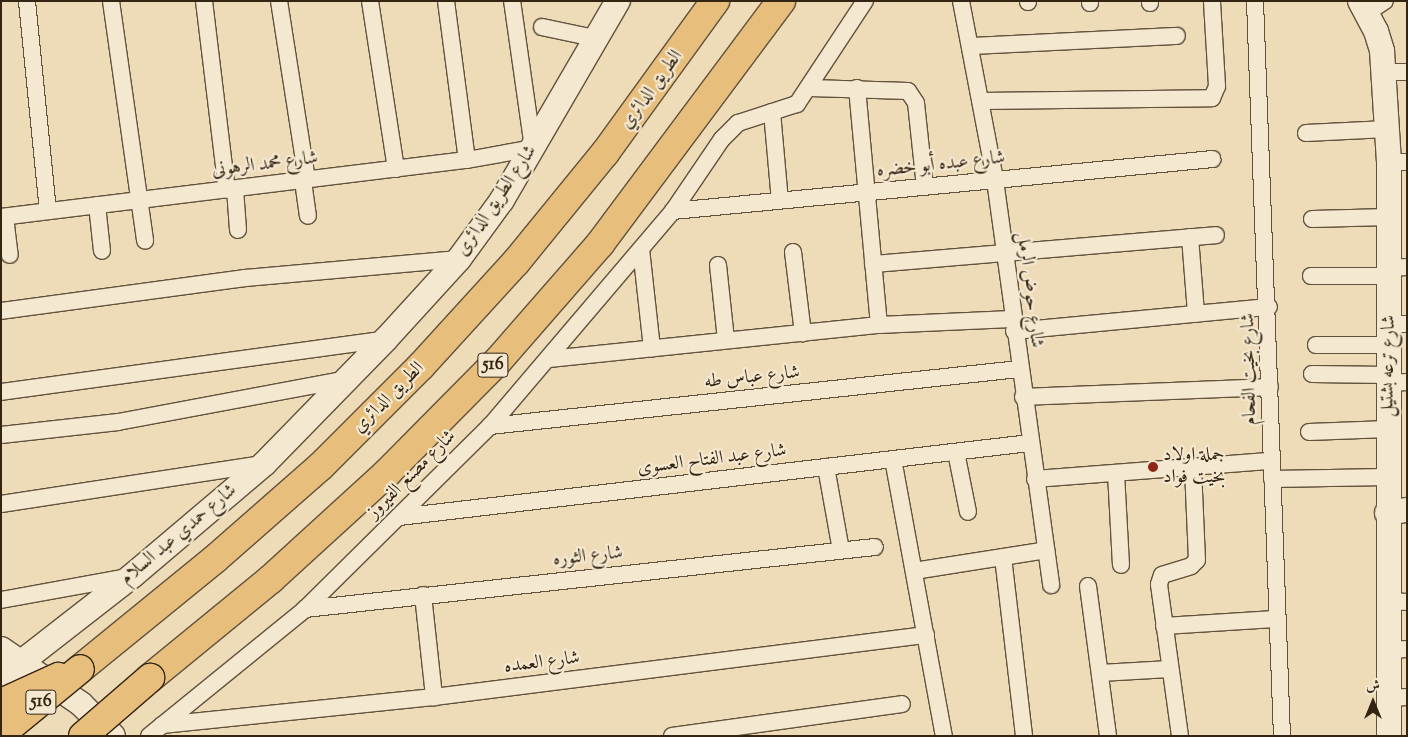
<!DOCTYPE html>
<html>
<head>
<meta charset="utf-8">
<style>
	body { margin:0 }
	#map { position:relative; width:1408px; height:737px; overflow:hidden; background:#eedbb8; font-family:"Sorts Mill Goudy",Amiri,serif }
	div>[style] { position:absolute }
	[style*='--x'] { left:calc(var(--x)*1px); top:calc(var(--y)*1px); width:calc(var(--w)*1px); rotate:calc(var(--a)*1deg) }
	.roads { filter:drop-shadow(1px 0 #62523c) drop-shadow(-1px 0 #62523c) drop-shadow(0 1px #62523c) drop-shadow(0 -1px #62523c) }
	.street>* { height:16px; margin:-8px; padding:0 8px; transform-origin:8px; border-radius:8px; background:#f4e8d1 }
	.secondary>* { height:24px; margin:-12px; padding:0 12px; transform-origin:12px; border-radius:12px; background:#f4e8d1 }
	.highway>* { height:28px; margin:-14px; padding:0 14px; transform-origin:14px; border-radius:14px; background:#e7be7c }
	.bridges { filter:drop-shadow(1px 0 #342513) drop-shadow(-1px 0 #342513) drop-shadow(0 1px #342513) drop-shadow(0 -1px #342513) }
	.highway-bridge>* { height:28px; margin:-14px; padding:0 14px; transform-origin:14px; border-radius:14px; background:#e7be7c }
	.dots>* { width:14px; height:14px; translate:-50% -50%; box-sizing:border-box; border:2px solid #f4e8d1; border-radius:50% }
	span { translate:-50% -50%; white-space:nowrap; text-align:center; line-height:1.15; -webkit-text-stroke:4.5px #f4e8d1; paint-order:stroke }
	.shield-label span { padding:1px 4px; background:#f4e8d1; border:1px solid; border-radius:4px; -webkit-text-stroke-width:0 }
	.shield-label { font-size:18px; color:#342513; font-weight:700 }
	.street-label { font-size:19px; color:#342513 }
	.poi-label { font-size:19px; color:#342513 }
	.left { translate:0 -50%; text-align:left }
	.frame { position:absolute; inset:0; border:2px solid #342513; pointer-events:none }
	.north { position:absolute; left:1348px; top:677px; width:50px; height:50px; -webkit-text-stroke:4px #f4e8d1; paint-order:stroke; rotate:0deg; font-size:14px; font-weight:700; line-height:20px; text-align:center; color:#342513 }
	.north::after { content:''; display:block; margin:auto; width:18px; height:22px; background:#342513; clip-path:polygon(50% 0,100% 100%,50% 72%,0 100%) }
</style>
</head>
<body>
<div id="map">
	<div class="roads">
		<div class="street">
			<div style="--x:27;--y:1;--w:211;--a:84.3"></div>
			<div style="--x:111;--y:1;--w:242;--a:81.9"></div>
			<div style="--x:204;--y:1;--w:190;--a:83.1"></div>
			<div style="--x:279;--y:1;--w:181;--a:81.1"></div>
			<div style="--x:370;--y:1;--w:170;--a:81.2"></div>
			<div style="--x:446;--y:1;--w:160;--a:82.5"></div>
			<div style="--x:961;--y:1;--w:182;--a:79.2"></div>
			<div style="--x:995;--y:180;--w:409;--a:82.1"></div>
			<div style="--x:1028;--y:1;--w:1;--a:90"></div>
			<div style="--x:1090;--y:1;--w:2;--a:90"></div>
			<div style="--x:1150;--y:1;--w:2;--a:90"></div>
			<div style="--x:1255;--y:1;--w:735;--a:87.9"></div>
			<div style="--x:1368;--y:12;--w:20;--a:-33"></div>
			<div style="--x:542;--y:27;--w:53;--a:11.9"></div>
			<div style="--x:970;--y:46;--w:207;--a:-2.8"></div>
			<div style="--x:1384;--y:72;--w:23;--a:0"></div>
			<div style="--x:810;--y:88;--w:98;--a:1.8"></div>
			<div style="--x:908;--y:91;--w:14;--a:56"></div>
			<div style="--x:916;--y:103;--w:84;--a:83.9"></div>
			<div style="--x:857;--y:88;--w:238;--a:84.7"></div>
			<div style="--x:981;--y:101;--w:231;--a:-0.7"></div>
			<div style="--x:1212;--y:98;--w:13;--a:-67"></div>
			<div style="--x:1217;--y:86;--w:85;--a:-93.4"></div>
			<div style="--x:772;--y:112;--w:89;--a:84.9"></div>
			<div style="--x:1306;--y:133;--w:81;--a:-2.8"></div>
			<div style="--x:1389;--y:162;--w:18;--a:0"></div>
			<div style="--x:303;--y:181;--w:35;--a:82"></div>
			<div style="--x:235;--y:189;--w:41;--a:85.8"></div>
			<div style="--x:97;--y:205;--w:46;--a:83.8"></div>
			<div style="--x:673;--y:211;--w:542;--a:-5.5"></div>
			<div style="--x:1;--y:217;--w:469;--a:-7"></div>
			<div style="--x:467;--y:160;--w:67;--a:-10.3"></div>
			<div style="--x:533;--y:148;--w:148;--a:-98.1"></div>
			<div style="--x:5;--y:217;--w:38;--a:83"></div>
			<div style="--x:1312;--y:219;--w:77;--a:-1.5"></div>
			<div style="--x:1190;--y:237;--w:77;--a:85.5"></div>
			<div style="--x:641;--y:249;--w:100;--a:83.7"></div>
			<div style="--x:793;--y:252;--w:82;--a:83"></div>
			<div style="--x:873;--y:264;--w:344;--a:-4.8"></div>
			<div style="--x:718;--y:265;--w:75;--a:83.9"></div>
			<div style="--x:1389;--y:268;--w:18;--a:-3"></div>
			<div style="--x:1311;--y:276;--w:78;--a:0"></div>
			<div style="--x:1;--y:311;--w:246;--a:-7.7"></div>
			<div style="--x:245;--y:278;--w:215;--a:-5.1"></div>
			<div style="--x:1389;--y:324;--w:18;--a:0"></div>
			<div style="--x:1014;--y:331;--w:256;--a:-5.4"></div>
			<div style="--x:1316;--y:345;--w:73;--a:0"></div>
			<div style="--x:549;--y:359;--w:332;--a:-5.9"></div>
			<div style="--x:879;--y:325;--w:133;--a:-2.6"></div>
			<div style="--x:1312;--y:374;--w:77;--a:0.7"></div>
			<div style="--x:1389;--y:383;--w:18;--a:-3"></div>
			<div style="--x:1;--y:392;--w:389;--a:-7.8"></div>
			<div style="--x:1023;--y:397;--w:247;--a:-2.3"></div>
			<div style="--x:490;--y:426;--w:532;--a:-6.15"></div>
			<div style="--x:1309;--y:432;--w:79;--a:-2.2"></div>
			<div style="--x:1;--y:435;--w:118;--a:-6.3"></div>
			<div style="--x:118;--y:422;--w:233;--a:-10.6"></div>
			<div style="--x:956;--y:452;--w:61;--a:78.7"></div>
			<div style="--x:893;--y:459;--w:282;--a:79.6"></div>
			<div style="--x:826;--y:467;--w:84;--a:79.8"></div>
			<div style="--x:1116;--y:473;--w:92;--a:86.9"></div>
			<div style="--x:1035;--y:479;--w:237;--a:-4.4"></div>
			<div style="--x:1272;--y:479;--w:115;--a:-1"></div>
			<div style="--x:1;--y:504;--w:265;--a:-8.7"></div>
			<div style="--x:399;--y:517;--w:635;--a:-6.69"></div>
			<div style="--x:1003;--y:557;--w:180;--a:83.3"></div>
			<div style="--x:914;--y:571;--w:134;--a:-9"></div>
			<div style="--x:1088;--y:586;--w:151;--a:82.4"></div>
			<div style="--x:423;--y:595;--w:103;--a:83.8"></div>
			<div style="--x:1;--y:600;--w:128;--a:-10.3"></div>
			<div style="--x:1387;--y:601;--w:20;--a:3"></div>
			<div style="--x:305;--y:609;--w:573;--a:-6.21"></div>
			<div style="--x:1164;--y:626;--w:111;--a:-3.6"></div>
			<div style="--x:1388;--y:650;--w:19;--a:-3"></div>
			<div style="--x:1100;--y:673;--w:70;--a:-3.3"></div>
			<div style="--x:1389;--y:698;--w:18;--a:-3"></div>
			<div style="--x:162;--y:725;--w:273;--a:-5.9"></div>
			<div style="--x:434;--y:697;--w:496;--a:-7.2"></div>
			<div style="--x:149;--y:736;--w:201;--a:-39.1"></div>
			<div style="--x:305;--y:609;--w:260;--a:-44.7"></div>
			<div style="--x:490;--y:426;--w:282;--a:-49.6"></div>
			<div style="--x:673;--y:211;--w:87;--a:-55.8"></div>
			<div style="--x:722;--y:139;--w:23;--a:-45"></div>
			<div style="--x:738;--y:123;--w:62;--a:-17.9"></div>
			<div style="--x:797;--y:104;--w:123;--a:-56.6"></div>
			<div style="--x:672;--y:736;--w:232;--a:-7.9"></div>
			<div style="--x:1180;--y:736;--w:153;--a:-97.9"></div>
			<div style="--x:1159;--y:584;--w:9;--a:-72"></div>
			<div style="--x:1162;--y:575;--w:30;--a:-17"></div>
			<div style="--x:1191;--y:566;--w:8;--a:-45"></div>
			<div style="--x:1197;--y:560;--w:93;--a:-92.5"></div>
		</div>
		<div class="secondary">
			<div style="--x:1360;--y:1;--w:34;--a:62"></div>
			<div style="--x:1376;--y:31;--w:21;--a:73"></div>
			<div style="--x:1382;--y:51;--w:111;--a:86.4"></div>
			<div style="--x:1389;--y:162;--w:574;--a:90"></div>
			<div style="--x:1387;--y:513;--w:20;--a:-9"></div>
			<div style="--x:1;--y:649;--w:97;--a:34.5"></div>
			<div style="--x:81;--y:704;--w:45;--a:45"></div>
			<div style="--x:1;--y:678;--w:166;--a:-37.9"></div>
			<div style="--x:132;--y:576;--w:173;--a:-40.3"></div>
			<div style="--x:264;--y:464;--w:175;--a:-45.7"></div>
			<div style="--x:386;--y:339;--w:108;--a:-47.6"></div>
			<div style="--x:459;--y:259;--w:73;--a:-53.9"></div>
			<div style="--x:502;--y:200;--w:230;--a:-59.8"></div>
		</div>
		<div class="highway">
			<div style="--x:80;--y:669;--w:174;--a:-39.2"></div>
			<div style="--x:215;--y:559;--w:141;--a:-41.3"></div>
			<div style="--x:321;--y:466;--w:141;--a:-45"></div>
			<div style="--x:421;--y:366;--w:141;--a:-47.6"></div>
			<div style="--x:516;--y:262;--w:141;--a:-50.8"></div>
			<div style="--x:605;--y:153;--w:188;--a:-54.1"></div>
			<div style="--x:150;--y:678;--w:156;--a:-39.3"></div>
			<div style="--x:271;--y:579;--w:157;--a:-42.4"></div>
			<div style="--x:387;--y:473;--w:156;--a:-45.3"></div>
			<div style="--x:497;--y:362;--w:157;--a:-48.9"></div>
			<div style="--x:600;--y:244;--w:303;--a:-53.3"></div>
		</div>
	</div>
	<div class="bridges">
		<div class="highway-bridge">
			<div style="--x:1;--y:703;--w:63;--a:-24.5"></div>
			<div style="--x:1;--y:734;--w:102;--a:-39.4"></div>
			<div style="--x:83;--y:736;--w:89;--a:-40.9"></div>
		</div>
	</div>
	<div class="dots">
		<div style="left:1153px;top:467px;background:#8f2418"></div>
	</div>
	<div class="shield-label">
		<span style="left:493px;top:365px">516</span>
		<span style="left:41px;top:702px">516</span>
	</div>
	<div class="street-label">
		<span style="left:652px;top:90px;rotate:-54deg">الطريق الدائري</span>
		<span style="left:265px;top:165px;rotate:-7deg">شارع محمد الرهونى</span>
		<span style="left:941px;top:165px;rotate:-6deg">شارع عبده أبو خضره</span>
		<span style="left:497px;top:201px;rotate:-56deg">شارع الطريق الدائرى</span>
		<span style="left:1029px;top:290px;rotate:83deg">شارع حوض الرمل</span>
		<span style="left:1389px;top:366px;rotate:-89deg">شارع ترعه بشتيل</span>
		<span style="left:1250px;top:369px;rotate:-91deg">شارع بخيت الفحام</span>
		<span style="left:752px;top:378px;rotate:-6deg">شارع عباس طه</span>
		<span style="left:389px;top:398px;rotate:-45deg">الطريق الدائري</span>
		<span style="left:712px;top:460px;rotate:-7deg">شارع عبد الفتاح العسوى</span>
		<span style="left:412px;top:475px;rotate:-45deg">شارع مصنع الفيروز</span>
		<span style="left:179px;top:535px;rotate:-40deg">شارع حمدي عبد السلام</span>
		<span style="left:588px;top:557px;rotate:-6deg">شارع الثوره</span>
		<span style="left:542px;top:663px;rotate:-7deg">شارع العمده</span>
	</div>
	<div class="poi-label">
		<span class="left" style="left:1163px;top:467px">جملة اولاد<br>بخيت فواد</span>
	</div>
	<div class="frame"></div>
	<div class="north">ش</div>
</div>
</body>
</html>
